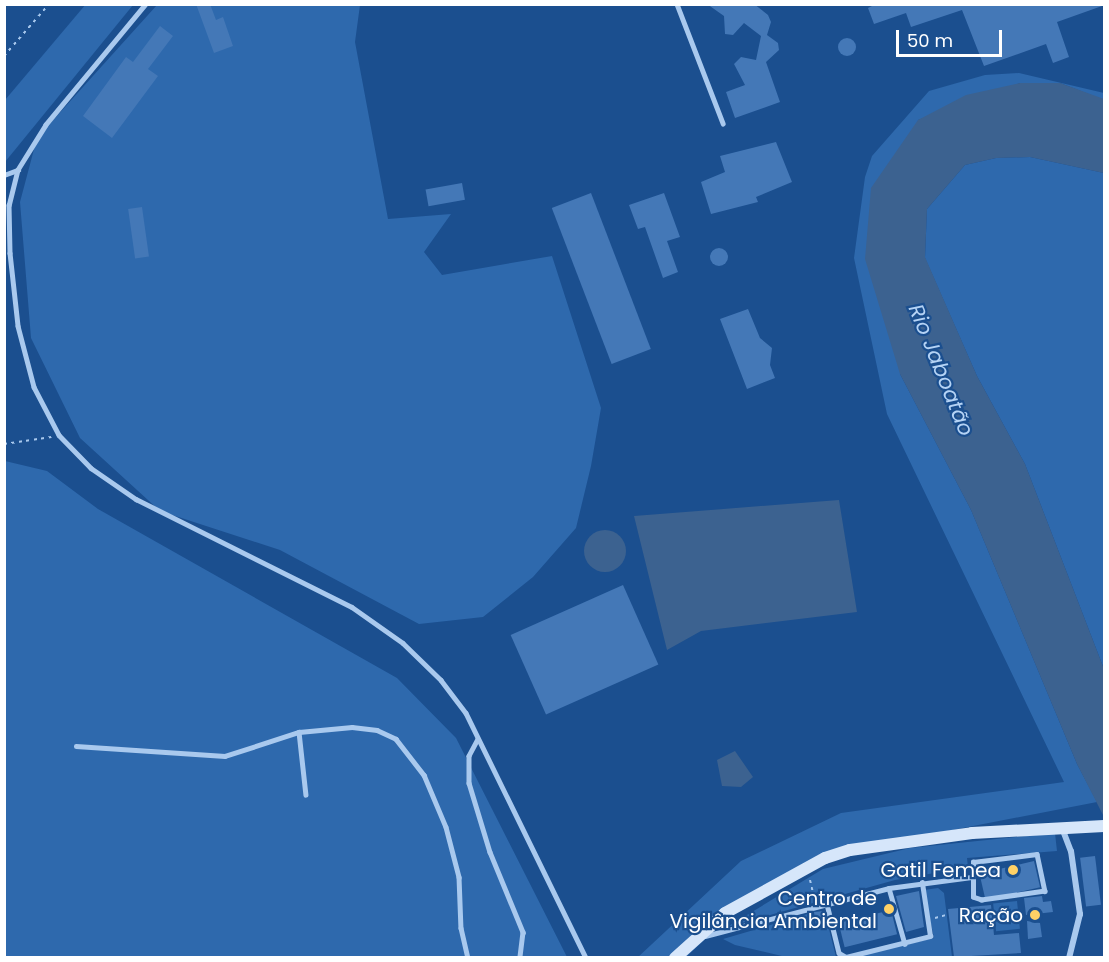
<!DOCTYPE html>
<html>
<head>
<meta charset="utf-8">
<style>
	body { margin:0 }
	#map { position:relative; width:1109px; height:962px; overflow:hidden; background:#1b4f8f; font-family:Poppins,sans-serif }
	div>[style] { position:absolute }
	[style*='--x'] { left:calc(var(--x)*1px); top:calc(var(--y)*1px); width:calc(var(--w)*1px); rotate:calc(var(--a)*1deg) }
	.green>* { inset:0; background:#2e69ad; transform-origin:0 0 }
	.water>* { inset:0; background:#3c6290 }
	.round { border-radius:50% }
	.building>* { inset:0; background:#4478b7; transform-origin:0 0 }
	.path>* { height:2px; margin-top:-1px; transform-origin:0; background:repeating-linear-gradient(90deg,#a9c9ee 0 3px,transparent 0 7.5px) }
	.service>* { height:4.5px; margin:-2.25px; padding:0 2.25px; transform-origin:2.25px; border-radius:2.25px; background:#a9c9ee }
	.minor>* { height:6px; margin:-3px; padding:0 3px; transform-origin:3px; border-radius:3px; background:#a9c9ee }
	.secondary>* { height:12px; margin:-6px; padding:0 6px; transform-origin:6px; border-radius:6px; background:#d6e6fa }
	.dots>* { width:16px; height:16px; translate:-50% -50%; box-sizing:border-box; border:3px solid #1b4f8f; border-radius:50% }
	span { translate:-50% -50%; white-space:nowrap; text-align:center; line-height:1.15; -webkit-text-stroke:4.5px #1b4f8f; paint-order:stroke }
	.poi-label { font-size:20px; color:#fff }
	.right { translate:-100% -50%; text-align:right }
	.water-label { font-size:21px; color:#b5d3f5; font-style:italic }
	.frame { position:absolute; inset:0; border:6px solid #fff; pointer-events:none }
	.scale { position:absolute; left:896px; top:30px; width:106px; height:27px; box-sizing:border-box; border:3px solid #fff; border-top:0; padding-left:8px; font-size:18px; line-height:21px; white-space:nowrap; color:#fff; -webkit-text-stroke:4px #1b4f8f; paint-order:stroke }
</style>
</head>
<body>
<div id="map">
	<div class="green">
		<div style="clip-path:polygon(86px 4px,133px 5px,5px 162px,5px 100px)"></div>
		<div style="clip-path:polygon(157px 5px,360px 5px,355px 42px,388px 219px,451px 214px,424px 252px,442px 275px,552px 256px,601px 408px,591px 466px,576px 528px,533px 577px,483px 617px,419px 624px,280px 550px,160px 511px,80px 438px,31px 338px,20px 202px,37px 138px)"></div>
		<div style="clip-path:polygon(1019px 73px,1104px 93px,1104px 100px,1060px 83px,1020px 83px,918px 120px,900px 374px,971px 510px,1077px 764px,1097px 802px,850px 850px,746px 901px,686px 957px,637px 958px,741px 861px,841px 813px,1064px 782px,887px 414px,854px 258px,865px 177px,872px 156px,929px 91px,985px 75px)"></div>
		<div style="clip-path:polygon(1030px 157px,1104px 173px,1104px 669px,1025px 464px,977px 376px,925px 258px,927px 209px,965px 165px,996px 158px)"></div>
		<div style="clip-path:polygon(5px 461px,47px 471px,98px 509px,397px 678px,456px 738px,567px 957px,5px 958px)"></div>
		<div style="clip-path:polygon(1055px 833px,1057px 851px,967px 858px,968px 867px,895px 880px,727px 927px,823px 869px,910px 848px)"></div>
		<div style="clip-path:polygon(938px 888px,944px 893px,952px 957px,849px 958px,934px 938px,924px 890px)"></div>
		<div style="left:1017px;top:901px;width:28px;height:24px;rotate:84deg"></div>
		<div style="clip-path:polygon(811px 913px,815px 928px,828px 925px,836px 957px,786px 957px,735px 945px,723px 939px)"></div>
	</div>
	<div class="water">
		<div style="clip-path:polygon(1020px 83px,1060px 83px,1104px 99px,1104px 173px,1030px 157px,996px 158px,965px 165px,927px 209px,925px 257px,977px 376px,1025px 464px,1104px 669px,1104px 817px,1077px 764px,971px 510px,900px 374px,865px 259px,871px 188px,918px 120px,966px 95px)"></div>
		<div style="clip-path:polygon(839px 500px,857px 612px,701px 631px,667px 650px,634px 516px)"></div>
		<div class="round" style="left:584px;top:530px;width:42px;height:42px"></div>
		<div style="clip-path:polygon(735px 751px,753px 777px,741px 787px,722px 786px,717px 760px)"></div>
	</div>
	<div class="building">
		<div style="clip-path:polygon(196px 4px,210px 4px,216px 20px,223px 17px,233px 46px,214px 53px)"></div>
		<div style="clip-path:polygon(707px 4px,754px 4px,768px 15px,771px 22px,767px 35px,778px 43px,779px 50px,766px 62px,780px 102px,735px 118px,726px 92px,745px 85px,734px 64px,741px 57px,756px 60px,761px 36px,744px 23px,733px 35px,725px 34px,724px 16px)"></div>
		<div style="clip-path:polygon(876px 4px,1101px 4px,1102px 6px,1057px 22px,1069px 57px,1053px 63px,1046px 44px,984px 66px,962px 10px,911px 27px,906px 13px,874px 24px,868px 8px)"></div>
		<div style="clip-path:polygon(160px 26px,173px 36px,148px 69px,158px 76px,112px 138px,83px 116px,126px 57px,133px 62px)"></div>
		<div class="round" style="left:838px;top:38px;width:18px;height:18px"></div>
		<div style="clip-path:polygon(776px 142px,792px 182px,756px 197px,758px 202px,711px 214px,701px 182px,725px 172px,720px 156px)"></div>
		<div style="left:462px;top:183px;width:17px;height:37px;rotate:80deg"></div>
		<div style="left:591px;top:193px;width:167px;height:42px;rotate:69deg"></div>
		<div style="clip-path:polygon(664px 193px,680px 237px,667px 241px,678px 272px,663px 278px,645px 227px,638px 229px,629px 205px)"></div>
		<div style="left:142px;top:207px;width:50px;height:14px;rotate:82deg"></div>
		<div class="round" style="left:710px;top:248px;width:18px;height:18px"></div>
		<div style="clip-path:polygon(748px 309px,760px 338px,772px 348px,770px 365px,775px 378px,747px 389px,720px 319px)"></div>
		<div style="left:623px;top:585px;width:87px;height:123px;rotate:66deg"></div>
		<div style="left:1095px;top:856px;width:49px;height:15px;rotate:83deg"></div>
		<div style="left:1034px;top:861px;width:27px;height:56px;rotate:77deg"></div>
		<div style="clip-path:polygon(919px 891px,924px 927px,906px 932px,896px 896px)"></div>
		<div style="clip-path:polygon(1042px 896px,1043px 902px,1051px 901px,1053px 912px,1026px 915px,1024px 898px)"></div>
		<div style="clip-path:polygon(991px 905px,994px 935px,1019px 933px,1021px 953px,954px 957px,948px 909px)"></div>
		<div style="left:891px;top:910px;width:25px;height:54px;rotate:76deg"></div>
		<div style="clip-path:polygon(824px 911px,827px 923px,816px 925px,814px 912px)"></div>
		<div style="clip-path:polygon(1027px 921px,1040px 923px,1042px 937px,1028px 939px)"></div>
	</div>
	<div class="path">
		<div style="--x:4;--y:56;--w:69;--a:-49.1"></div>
		<div style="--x:4;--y:444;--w:48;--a:-8.5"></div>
		<div style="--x:810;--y:880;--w:18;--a:77"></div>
		<div style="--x:935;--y:918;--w:11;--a:-15"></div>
	</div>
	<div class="service">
		<div style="--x:146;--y:4;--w:157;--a:129.6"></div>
		<div style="--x:46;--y:125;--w:53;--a:121.9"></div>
		<div style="--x:18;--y:170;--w:36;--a:104"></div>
		<div style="--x:9;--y:205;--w:48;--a:88.8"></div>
		<div style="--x:10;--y:253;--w:73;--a:83.7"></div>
		<div style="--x:18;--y:326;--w:63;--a:75.3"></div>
		<div style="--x:34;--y:387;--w:54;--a:62.5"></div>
		<div style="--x:59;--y:435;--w:46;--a:45.9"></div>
		<div style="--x:91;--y:468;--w:55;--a:34.6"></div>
		<div style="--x:136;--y:499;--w:241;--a:26.6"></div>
		<div style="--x:352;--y:607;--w:62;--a:35.2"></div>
		<div style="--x:403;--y:643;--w:53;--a:44.2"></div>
		<div style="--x:441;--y:680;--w:41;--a:52.9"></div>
		<div style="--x:466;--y:713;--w:273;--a:63.9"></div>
		<div style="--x:677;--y:4;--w:128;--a:68.9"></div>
		<div style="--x:4;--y:175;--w:15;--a:-20"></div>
		<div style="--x:299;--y:732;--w:63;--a:83.7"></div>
		<div style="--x:478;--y:739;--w:19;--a:118"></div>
		<div style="--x:469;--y:756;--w:27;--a:90"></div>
		<div style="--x:469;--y:783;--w:72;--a:73.1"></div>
		<div style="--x:490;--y:852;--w:87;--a:67.6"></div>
		<div style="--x:523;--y:932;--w:26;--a:97"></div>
		<div style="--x:76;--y:746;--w:149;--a:3.8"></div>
		<div style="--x:225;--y:756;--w:78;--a:-18"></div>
		<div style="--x:299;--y:732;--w:53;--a:-5.4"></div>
		<div style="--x:352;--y:727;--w:25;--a:7"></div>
		<div style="--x:377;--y:730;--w:21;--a:25"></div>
		<div style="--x:396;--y:739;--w:46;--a:52.1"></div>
		<div style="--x:424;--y:775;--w:56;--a:67.1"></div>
		<div style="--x:446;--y:827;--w:52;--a:75.4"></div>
		<div style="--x:459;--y:877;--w:51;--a:87.8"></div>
		<div style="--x:461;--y:928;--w:31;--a:77"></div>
		<div style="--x:1037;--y:854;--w:38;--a:78"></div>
		<div style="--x:1045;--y:891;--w:64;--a:171.9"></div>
		<div style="--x:982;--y:900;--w:9;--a:-162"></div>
		<div style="--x:973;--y:897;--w:35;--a:-90"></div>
		<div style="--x:973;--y:862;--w:64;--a:-7.1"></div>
		<div style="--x:889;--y:888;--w:58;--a:74.1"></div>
		<div style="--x:827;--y:904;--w:50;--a:76.2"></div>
		<div style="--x:839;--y:953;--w:8;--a:30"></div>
		<div style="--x:846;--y:957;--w:87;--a:-14"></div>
		<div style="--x:930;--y:936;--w:54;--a:-98.6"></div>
		<div style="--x:705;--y:936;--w:190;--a:-14.6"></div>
		<div style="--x:889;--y:888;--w:83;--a:-7.6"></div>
	</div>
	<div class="minor">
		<div style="--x:1062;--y:828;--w:25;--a:69"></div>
		<div style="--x:1071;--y:851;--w:64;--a:81.9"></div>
		<div style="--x:1080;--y:914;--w:45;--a:104"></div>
	</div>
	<div class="secondary">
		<div style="--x:675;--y:958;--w:67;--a:-42"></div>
		<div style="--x:725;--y:913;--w:114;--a:-28.8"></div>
		<div style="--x:825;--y:858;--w:26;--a:-18"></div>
		<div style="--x:850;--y:850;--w:123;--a:-7.9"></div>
		<div style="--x:972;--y:833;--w:132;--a:-3"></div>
	</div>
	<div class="dots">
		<div style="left:1013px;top:870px;background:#ffd166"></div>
		<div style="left:889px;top:909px;background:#ffd166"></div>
		<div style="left:1035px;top:915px;background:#ffd166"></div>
	</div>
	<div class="poi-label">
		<span class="right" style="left:1001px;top:870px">Gatil Femea</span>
		<span class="right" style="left:877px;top:910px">Centro de<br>Vigilância Ambiental</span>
		<span class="right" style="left:1023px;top:915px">Ração</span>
	</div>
	<div class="water-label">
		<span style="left:941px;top:370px;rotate:68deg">Rio Jaboatão</span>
	</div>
	<div class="frame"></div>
	<div class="scale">50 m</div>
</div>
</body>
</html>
